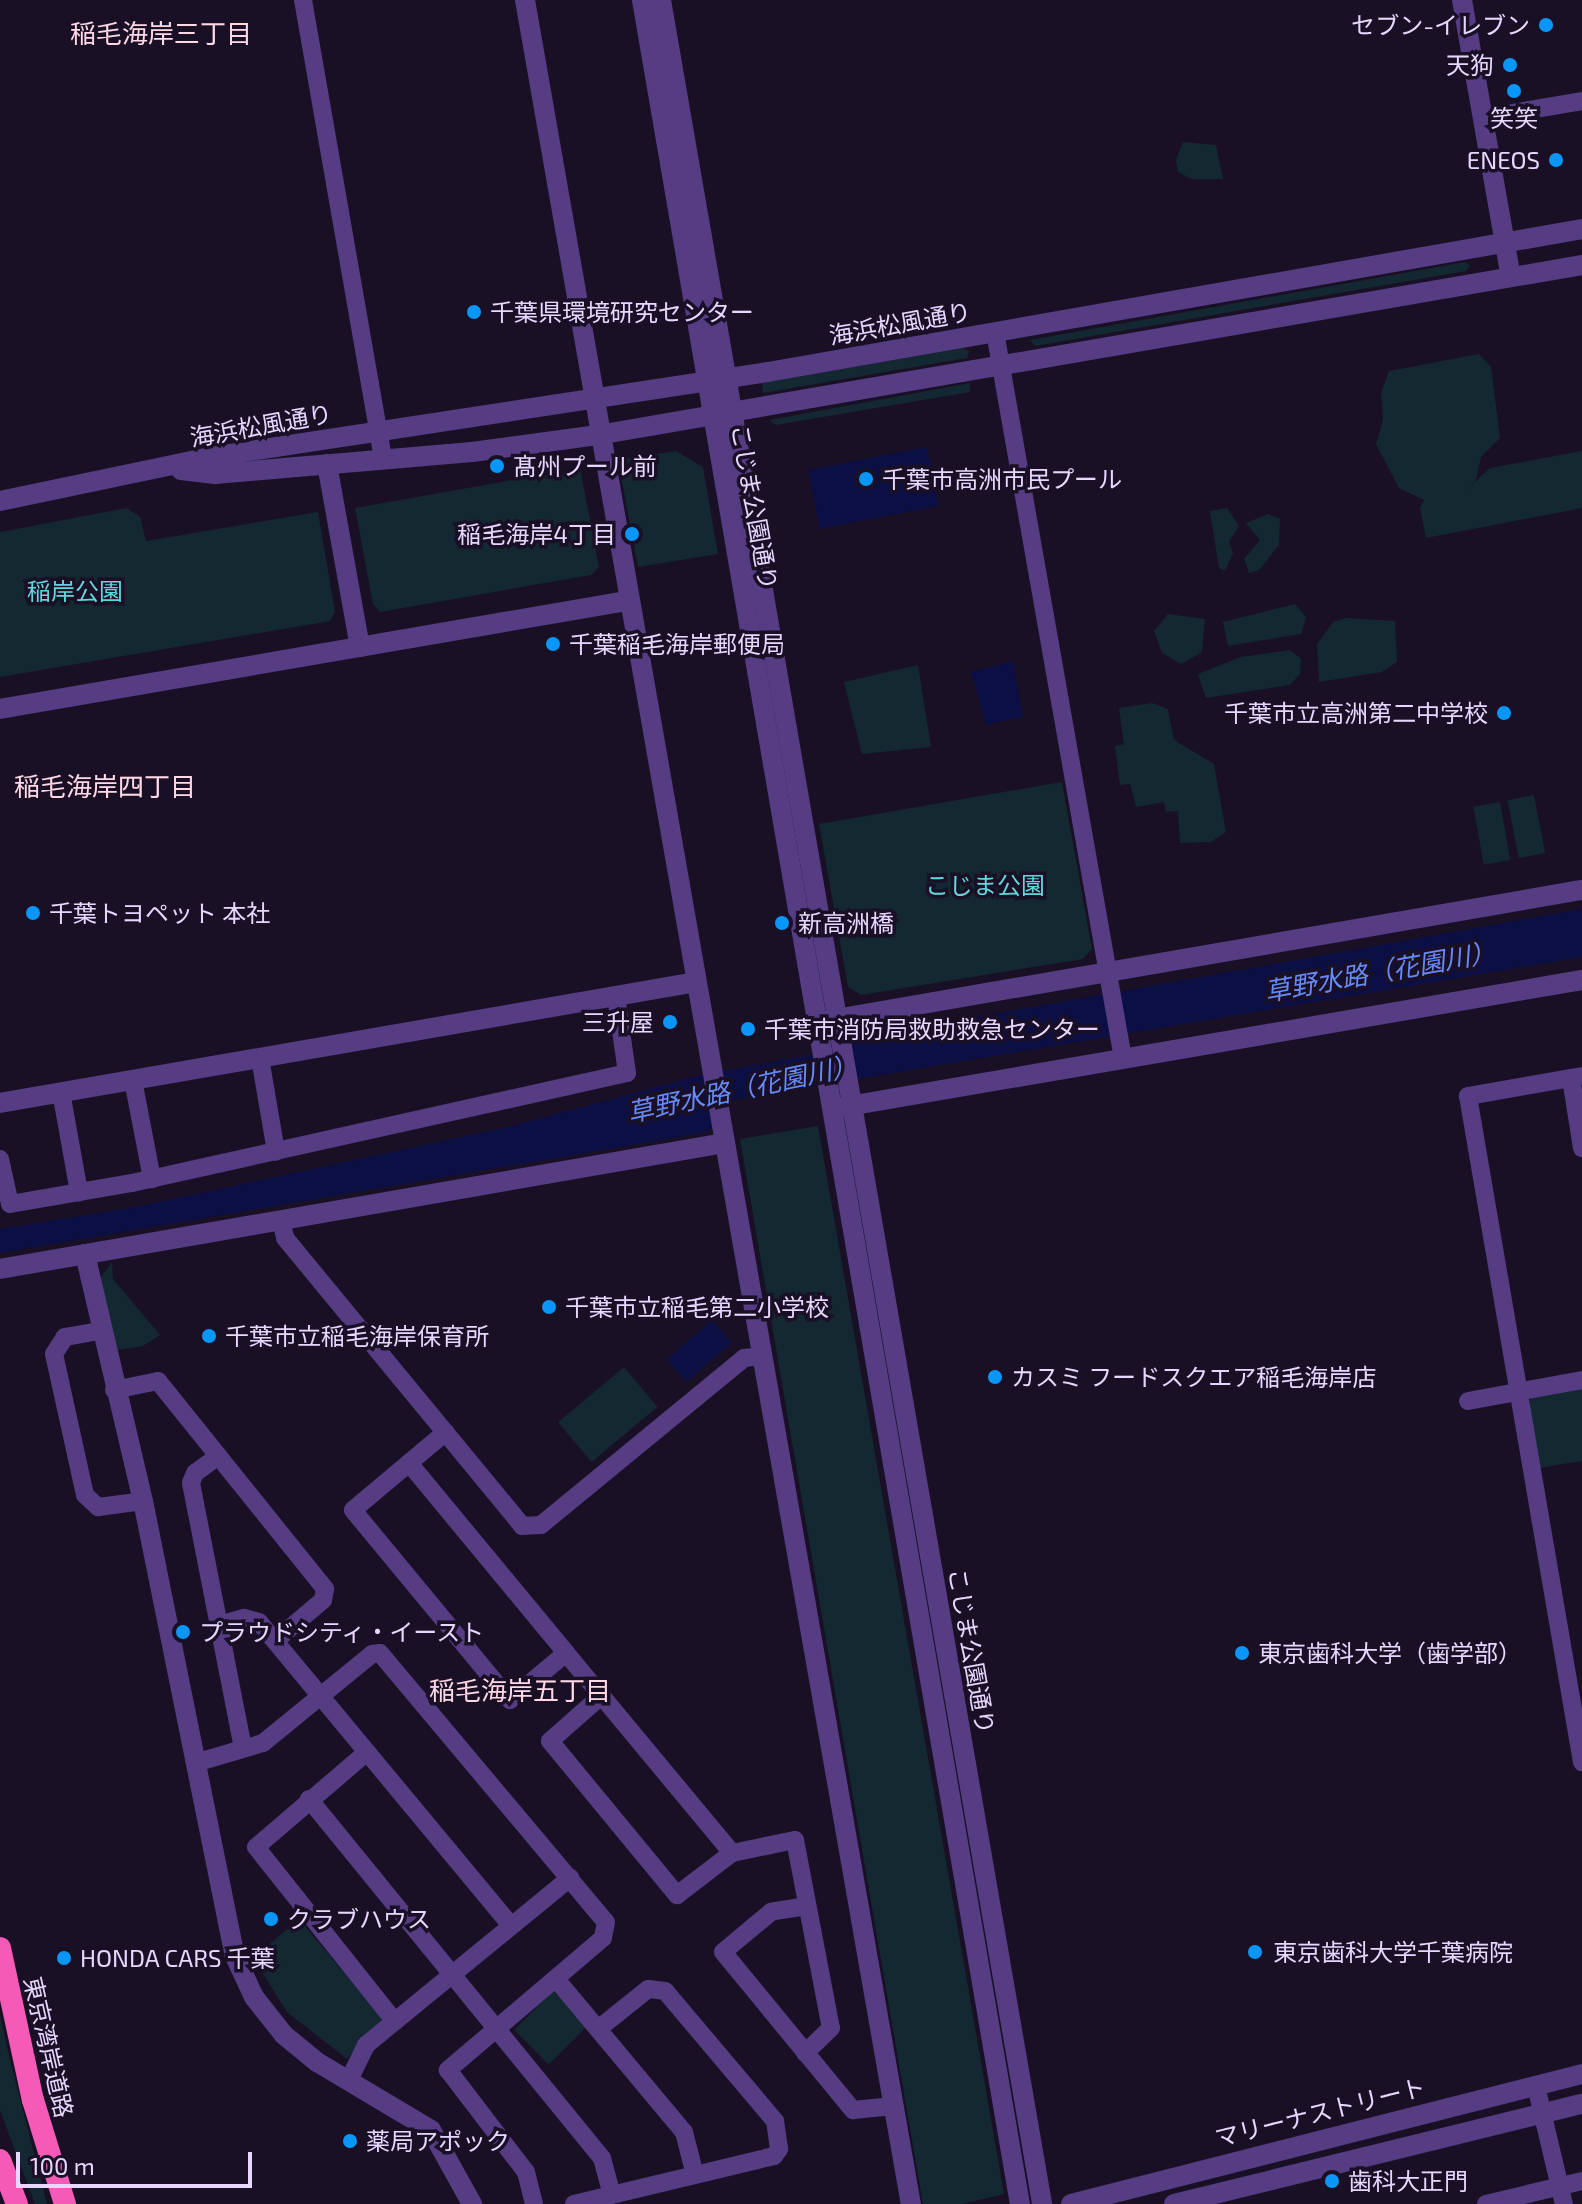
<!DOCTYPE html>
<html>
<head>
<meta charset="utf-8">
<style>
	body { margin:0 }
	#map { position:relative; width:1582px; height:2204px; overflow:hidden; background:#1a1026; font-family:"Exo 2","Noto Sans JP",sans-serif }
	div>[style] { position:absolute }
	[style*='--x'] { left:calc(var(--x)*1px); top:calc(var(--y)*1px); width:calc(var(--w)*1px); rotate:calc(var(--a)*1deg) }
	.green>* { inset:0; background:#132830; transform-origin:0 0 }
	.water>* { inset:0; background:#0c0f43; transform-origin:0 0 }
	.minor>* { height:18px; margin:-9px; padding:0 9px; transform-origin:9px; border-radius:9px; background:#553c83 }
	.tertiary>* { height:20px; margin:-10px; padding:0 10px; transform-origin:10px; border-radius:10px; background:#553c83 }
	.trunk>* { height:22px; margin:-11px; padding:0 11px; transform-origin:11px; border-radius:11px; background:#f45ab6 }
	.dots>* { width:22px; height:22px; translate:-50% -50%; box-sizing:border-box; border:4px solid #1a1026; border-radius:50% }
	span { translate:-50% -50%; white-space:nowrap; text-align:center; line-height:1.15; -webkit-text-stroke:7px #1a1026; paint-order:stroke }
	.poi-label { font-size:24px; color:#e7d6fe }
	.right { translate:-100% -50%; text-align:right }
	.left { translate:0 -50%; text-align:left }
	.street-label { font-size:24px; color:#e7d6fe }
	.park-label { font-size:24px; color:#63d6dd }
	.neighbourhood-label { font-size:26px; color:#fed8e5 }
	.water-label { font-size:26px; color:#678afb; font-style:italic }
	.scale { position:absolute; left:16px; top:2152px; width:236px; height:36px; box-sizing:border-box; border:4px solid #e7d6fe; border-top:0; padding-left:10px; font-size:24px; line-height:28px; white-space:nowrap; color:#e7d6fe; -webkit-text-stroke:6px #1a1026; paint-order:stroke }
</style>
</head>
<body>
<div id="map">
	<div class="green">
		<div style="clip-path:polygon(1183px 142px,1216px 145px,1223px 179px,1192px 179px,1178px 172px,1176px 160px)"></div>
		<div style="clip-path:polygon(1465px 262px,1470px 265px,1466px 271px,1035px 346px,1030px 340px)"></div>
		<div style="clip-path:polygon(963px 348px,969px 351px,967px 358px,763px 393px,762px 383px)"></div>
		<div style="clip-path:polygon(1479px 354px,1491px 367px,1500px 438px,1481px 457px,1476px 480px,1465px 491px,1490px 468px,1582px 451px,1582px 508px,1426px 538px,1420px 508px,1424px 500px,1399px 488px,1376px 444px,1383px 420px,1381px 393px,1389px 371px)"></div>
		<div style="clip-path:polygon(970px 383px,970px 392px,776px 425px,769px 420px)"></div>
		<div style="clip-path:polygon(676px 451px,703px 467px,718px 554px,638px 567px,618px 460px)"></div>
		<div style="clip-path:polygon(580px 468px,599px 567px,591px 575px,380px 612px,373px 604px,355px 508px)"></div>
		<div style="clip-path:polygon(127px 508px,140px 517px,146px 541px,318px 512px,335px 612px,330px 621px,0 677px,0 532px)"></div>
		<div style="clip-path:polygon(1227px 508px,1239px 526px,1229px 542px,1233px 553px,1225px 571px,1219px 568px,1210px 511px)"></div>
		<div style="clip-path:polygon(1268px 514px,1280px 519px,1279px 545px,1259px 570px,1249px 573px,1244px 559px,1260px 540px,1246px 523px)"></div>
		<div style="clip-path:polygon(1295px 604px,1306px 617px,1301px 634px,1228px 646px,1223px 622px)"></div>
		<div style="clip-path:polygon(1168px 614px,1205px 619px,1202px 652px,1181px 664px,1162px 653px,1154px 631px)"></div>
		<div style="clip-path:polygon(1347px 618px,1395px 621px,1397px 662px,1382px 672px,1319px 682px,1317px 644px,1333px 622px)"></div>
		<div style="clip-path:polygon(1290px 650px,1301px 659px,1300px 674px,1290px 685px,1206px 698px,1198px 674px,1241px 657px)"></div>
		<div style="clip-path:polygon(918px 665px,931px 747px,862px 754px,844px 682px)"></div>
		<div style="clip-path:polygon(1152px 703px,1168px 709px,1174px 740px,1214px 764px,1226px 832px,1211px 842px,1180px 843px,1178px 811px,1166px 812px,1164px 802px,1136px 807px,1130px 784px,1120px 785px,1115px 746px,1124px 744px,1119px 708px)"></div>
		<div style="clip-path:polygon(1062px 782px,1092px 949px,1083px 959px,861px 995px,848px 987px,819px 824px)"></div>
		<div style="left:1534px;top:795px;width:59px;height:27px;rotate:79deg"></div>
		<div style="left:1500px;top:802px;width:59px;height:27px;rotate:80deg"></div>
		<div style="clip-path:polygon(818px 1126px,1004px 2194px,962px 2204px,923px 2204px,740px 1139px)"></div>
		<div style="clip-path:polygon(112px 1262px,113px 1279px,160px 1335px,143px 1346px,118px 1350px,100px 1279px)"></div>
		<div style="left:624px;top:1367px;width:52px;height:86px;rotate:50deg"></div>
		<div style="clip-path:polygon(1582px 1388px,1582px 1461px,1539px 1468px,1528px 1404px,1532px 1397px)"></div>
		<div style="clip-path:polygon(299px 1919px,384px 2020px,347px 2059px,287px 2012px,253px 1958px)"></div>
		<div style="left:553px;top:1991px;width:49px;height:55px;rotate:45deg"></div>
		<div style="clip-path:polygon(0 2014px,9px 2056px,47px 2204px,35px 2204px,0 2110px)"></div>
	</div>
	<div class="water">
		<div style="left:927px;top:447px;width:60px;height:121px;rotate:79deg"></div>
		<div style="clip-path:polygon(1013px 661px,1023px 717px,986px 725px,971px 672px)"></div>
		<div style="clip-path:polygon(1582px 909px,1582px 957px,733px 1100px,708px 1132px,0 1253px,0 1229px,136px 1207px,508px 1127px,697px 1076px,805px 1056px,870px 1036px)"></div>
		<div style="left:712px;top:1320px;width:30px;height:60px;rotate:49deg"></div>
	</div>
	<div class="minor">
		<div style="--x:303;--y:0;--w:466;--a:80.1"></div>
		<div style="--x:1483;--y:118;--w:100;--a:-9.7"></div>
		<div style="--x:995;--y:332;--w:738;--a:80.01"></div>
		<div style="--x:260;--y:1058;--w:95;--a:80.3"></div>
		<div style="--x:1582;--y:1076;--w:116;--a:170"></div>
		<div style="--x:1468;--y:1096;--w:676;--a:80.29"></div>
		<div style="--x:1571;--y:1078;--w:71;--a:81.1"></div>
		<div style="--x:133;--y:1080;--w:101;--a:79.1"></div>
		<div style="--x:61;--y:1092;--w:102;--a:79.8"></div>
		<div style="--x:0;--y:1159;--w:46;--a:77.5"></div>
		<div style="--x:10;--y:1204;--w:124;--a:-9.8"></div>
		<div style="--x:132;--y:1183;--w:507;--a:-12.53"></div>
		<div style="--x:627;--y:1073;--w:78;--a:-98.1"></div>
		<div style="--x:281;--y:1220;--w:18;--a:77"></div>
		<div style="--x:285;--y:1238;--w:373;--a:50.5"></div>
		<div style="--x:522;--y:1526;--w:19;--a:-3"></div>
		<div style="--x:541;--y:1525;--w:263;--a:-39.4"></div>
		<div style="--x:744;--y:1358;--w:18;--a:-6"></div>
		<div style="--x:99;--y:1331;--w:35;--a:170"></div>
		<div style="--x:65;--y:1337;--w:20;--a:123"></div>
		<div style="--x:54;--y:1354;--w:144;--a:77.6"></div>
		<div style="--x:85;--y:1495;--w:18;--a:43"></div>
		<div style="--x:98;--y:1507;--w:45;--a:-7.6"></div>
		<div style="--x:114;--y:1390;--w:45;--a:-11.6"></div>
		<div style="--x:158;--y:1381;--w:267;--a:51.2"></div>
		<div style="--x:325;--y:1589;--w:11;--a:100"></div>
		<div style="--x:323;--y:1600;--w:63;--a:139.5"></div>
		<div style="--x:1468;--y:1401;--w:116;--a:-10.4"></div>
		<div style="--x:217;--y:1457;--w:27;--a:144"></div>
		<div style="--x:195;--y:1473;--w:11;--a:112"></div>
		<div style="--x:191;--y:1483;--w:270;--a:78.9"></div>
		<div style="--x:409;--y:1463;--w:246;--a:50.4"></div>
		<div style="--x:566;--y:1653;--w:73;--a:140"></div>
		<div style="--x:510;--y:1700;--w:246;--a:-129.6"></div>
		<div style="--x:353;--y:1510;--w:121;--a:-40"></div>
		<div style="--x:219;--y:1625;--w:26;--a:-16"></div>
		<div style="--x:244;--y:1618;--w:16;--a:15"></div>
		<div style="--x:259;--y:1622;--w:394;--a:50.3"></div>
		<div style="--x:566;--y:1653;--w:260;--a:50.3"></div>
		<div style="--x:601;--y:1696;--w:68;--a:138.6"></div>
		<div style="--x:550;--y:1741;--w:200;--a:50.5"></div>
		<div style="--x:677;--y:1895;--w:69;--a:-37.4"></div>
		<div style="--x:732;--y:1853;--w:64;--a:-11.7"></div>
		<div style="--x:795;--y:1840;--w:191;--a:79.2"></div>
		<div style="--x:831;--y:2028;--w:36;--a:136"></div>
		<div style="--x:367;--y:1752;--w:146;--a:139.4"></div>
		<div style="--x:256;--y:1847;--w:223;--a:51.5"></div>
		<div style="--x:195;--y:1763;--w:71;--a:-16.4"></div>
		<div style="--x:263;--y:1743;--w:141;--a:-39.2"></div>
		<div style="--x:372;--y:1654;--w:8;--a:-7"></div>
		<div style="--x:380;--y:1653;--w:351;--a:50"></div>
		<div style="--x:606;--y:1922;--w:16;--a:101"></div>
		<div style="--x:603;--y:1938;--w:204;--a:139.6"></div>
		<div style="--x:448;--y:2070;--w:128;--a:52.6"></div>
		<div style="--x:526;--y:2172;--w:33;--a:76"></div>
		<div style="--x:309;--y:1799;--w:463;--a:50.8"></div>
		<div style="--x:602;--y:2158;--w:38;--a:75"></div>
		<div style="--x:807;--y:1906;--w:36;--a:171"></div>
		<div style="--x:771;--y:1912;--w:62;--a:140.2"></div>
		<div style="--x:723;--y:1952;--w:205;--a:50.6"></div>
		<div style="--x:853;--y:2110;--w:41;--a:-5.6"></div>
		<div style="--x:556;--y:1979;--w:199;--a:50.1"></div>
		<div style="--x:684;--y:2132;--w:44;--a:75.7"></div>
		<div style="--x:350;--y:2078;--w:37;--a:-64"></div>
		<div style="--x:366;--y:2045;--w:264;--a:-39.3"></div>
		<div style="--x:1536;--y:2086;--w:121;--a:76.7"></div>
		<div style="--x:574;--y:2204;--w:206;--a:-13.5"></div>
		<div style="--x:774;--y:2156;--w:9;--a:-54"></div>
		<div style="--x:779;--y:2149;--w:28;--a:-98"></div>
		<div style="--x:775;--y:2121;--w:170;--a:-130.2"></div>
		<div style="--x:665;--y:1991;--w:17;--a:-173"></div>
		<div style="--x:648;--y:1989;--w:64;--a:141.3"></div>
		<div style="--x:1486;--y:2204;--w:99;--a:-13.5"></div>
	</div>
	<div class="tertiary">
		<div style="--x:525;--y:0;--w:2238;--a:80.07"></div>
		<div style="--x:642;--y:0;--w:2236;--a:80.27"></div>
		<div style="--x:661;--y:0;--w:2237;--a:80.19"></div>
		<div style="--x:1462;--y:0;--w:281;--a:80"></div>
		<div style="--x:327;--y:464;--w:186;--a:79.8"></div>
		<div style="--x:181;--y:470;--w:34;--a:7"></div>
		<div style="--x:215;--y:474;--w:258;--a:-4.9"></div>
		<div style="--x:472;--y:452;--w:127;--a:-7.7"></div>
		<div style="--x:598;--y:435;--w:999;--a:-9.8"></div>
		<div style="--x:0;--y:501;--w:215;--a:-11.8"></div>
		<div style="--x:210;--y:457;--w:564;--a:-8.66"></div>
		<div style="--x:768;--y:372;--w:826;--a:-9.96"></div>
		<div style="--x:0;--y:709;--w:635;--a:-9.79"></div>
		<div style="--x:824;--y:1021;--w:769;--a:-9.81"></div>
		<div style="--x:0;--y:1103;--w:706;--a:-9.86"></div>
		<div style="--x:837;--y:1108;--w:756;--a:-9.75"></div>
		<div style="--x:85;--y:1254;--w:254;--a:76.8"></div>
		<div style="--x:143;--y:1501;--w:462;--a:78.6"></div>
		<div style="--x:234;--y:1954;--w:47;--a:65.1"></div>
		<div style="--x:254;--y:1997;--w:48;--a:51.7"></div>
		<div style="--x:284;--y:2035;--w:43;--a:39.3"></div>
		<div style="--x:317;--y:2062;--w:133;--a:30.8"></div>
		<div style="--x:431;--y:2130;--w:85;--a:61"></div>
		<div style="--x:0;--y:1269;--w:736;--a:-9.86"></div>
		<div style="--x:1071;--y:2204;--w:527;--a:-14.27"></div>
		<div style="--x:1174;--y:2204;--w:420;--a:-13.8"></div>
	</div>
	<div class="trunk">
		<div style="--x:0;--y:1948;--w:156;--a:77.8"></div>
		<div style="--x:33;--y:2100;--w:109;--a:72.9"></div>
		<div style="--x:0;--y:2160;--w:47;--a:68.9"></div>
	</div>
	<div class="dots">
		<div style="left:1546px;top:25px;background:#0897f8"></div>
		<div style="left:1510px;top:65px;background:#0897f8"></div>
		<div style="left:1514px;top:91px;background:#0897f8"></div>
		<div style="left:1556px;top:160px;background:#0897f8"></div>
		<div style="left:474px;top:312px;background:#0897f8"></div>
		<div style="left:497px;top:466px;background:#0897f8"></div>
		<div style="left:866px;top:479px;background:#0897f8"></div>
		<div style="left:632px;top:534px;background:#0897f8"></div>
		<div style="left:553px;top:644px;background:#0897f8"></div>
		<div style="left:1504px;top:713px;background:#0897f8"></div>
		<div style="left:33px;top:913px;background:#0897f8"></div>
		<div style="left:782px;top:923px;background:#0897f8"></div>
		<div style="left:670px;top:1022px;background:#0897f8"></div>
		<div style="left:748px;top:1029px;background:#0897f8"></div>
		<div style="left:549px;top:1307px;background:#0897f8"></div>
		<div style="left:209px;top:1336px;background:#0897f8"></div>
		<div style="left:995px;top:1377px;background:#0897f8"></div>
		<div style="left:183px;top:1632px;background:#0897f8"></div>
		<div style="left:1242px;top:1653px;background:#0897f8"></div>
		<div style="left:271px;top:1919px;background:#0897f8"></div>
		<div style="left:1255px;top:1952px;background:#0897f8"></div>
		<div style="left:64px;top:1958px;background:#0897f8"></div>
		<div style="left:350px;top:2141px;background:#0897f8"></div>
		<div style="left:1332px;top:2181px;background:#0897f8"></div>
	</div>
	<div class="poi-label">
		<span class="right" style="left:1530px;top:25px">セブン-イレブン</span>
		<span class="right" style="left:1494px;top:65px">天狗</span>
		<span style="left:1514px;top:118px">笑笑</span>
		<span class="right" style="left:1540px;top:160px">ENEOS</span>
		<span class="left" style="left:490px;top:312px">千葉県環境研究センター</span>
		<span class="left" style="left:513px;top:466px">髙州プール前</span>
		<span class="left" style="left:882px;top:479px">千葉市高洲市民プール</span>
		<span class="right" style="left:616px;top:534px">稲毛海岸4丁目</span>
		<span class="left" style="left:569px;top:644px">千葉稲毛海岸郵便局</span>
		<span class="right" style="left:1488px;top:713px">千葉市立高洲第二中学校</span>
		<span class="left" style="left:49px;top:913px">千葉トヨペット 本社</span>
		<span class="left" style="left:798px;top:923px">新高洲橋</span>
		<span class="right" style="left:654px;top:1022px">三升屋</span>
		<span class="left" style="left:764px;top:1029px">千葉市消防局救助救急センター</span>
		<span class="left" style="left:565px;top:1307px">千葉市立稲毛第二小学校</span>
		<span class="left" style="left:225px;top:1336px">千葉市立稲毛海岸保育所</span>
		<span class="left" style="left:1011px;top:1377px">カスミ フードスクエア稲毛海岸店</span>
		<span class="left" style="left:199px;top:1632px">プラウドシティ・イースト</span>
		<span class="left" style="left:1258px;top:1653px">東京歯科大学（歯学部）</span>
		<span class="left" style="left:287px;top:1919px">クラブハウス</span>
		<span class="left" style="left:1273px;top:1952px">東京歯科大学千葉病院</span>
		<span class="left" style="left:80px;top:1958px">HONDA CARS 千葉</span>
		<span class="left" style="left:366px;top:2141px">薬局アポック</span>
		<span class="left" style="left:1348px;top:2181px">歯科大正門</span>
	</div>
	<div class="street-label">
		<span style="left:900px;top:323px;rotate:-10deg">海浜松風通り</span>
		<span style="left:261px;top:425px;rotate:-10deg">海浜松風通り</span>
		<span style="left:755px;top:507px;rotate:80deg">こじま公園通り</span>
		<span style="left:972px;top:1651px;rotate:80deg">こじま公園通り</span>
		<span style="left:49px;top:2047px;rotate:77deg">東京湾岸道路</span>
		<span style="left:1320px;top:2112px;rotate:-14deg">マリーナストリート</span>
	</div>
	<div class="park-label">
		<span style="left:75px;top:591px">稲岸公園</span>
		<span style="left:985px;top:885px">こじま公園</span>
	</div>
	<div class="neighbourhood-label">
		<span style="left:161px;top:33px">稲毛海岸三丁目</span>
		<span style="left:105px;top:786px">稲毛海岸四丁目</span>
		<span style="left:520px;top:1690px">稲毛海岸五丁目</span>
	</div>
	<div class="water-label">
		<span style="left:1380px;top:971px;rotate:-10deg">草野水路（花園川）</span>
		<span style="left:742px;top:1088px;rotate:-12deg">草野水路（花園川）</span>
	</div>
	<div class="scale">100 m</div>
</div>
</body>
</html>
